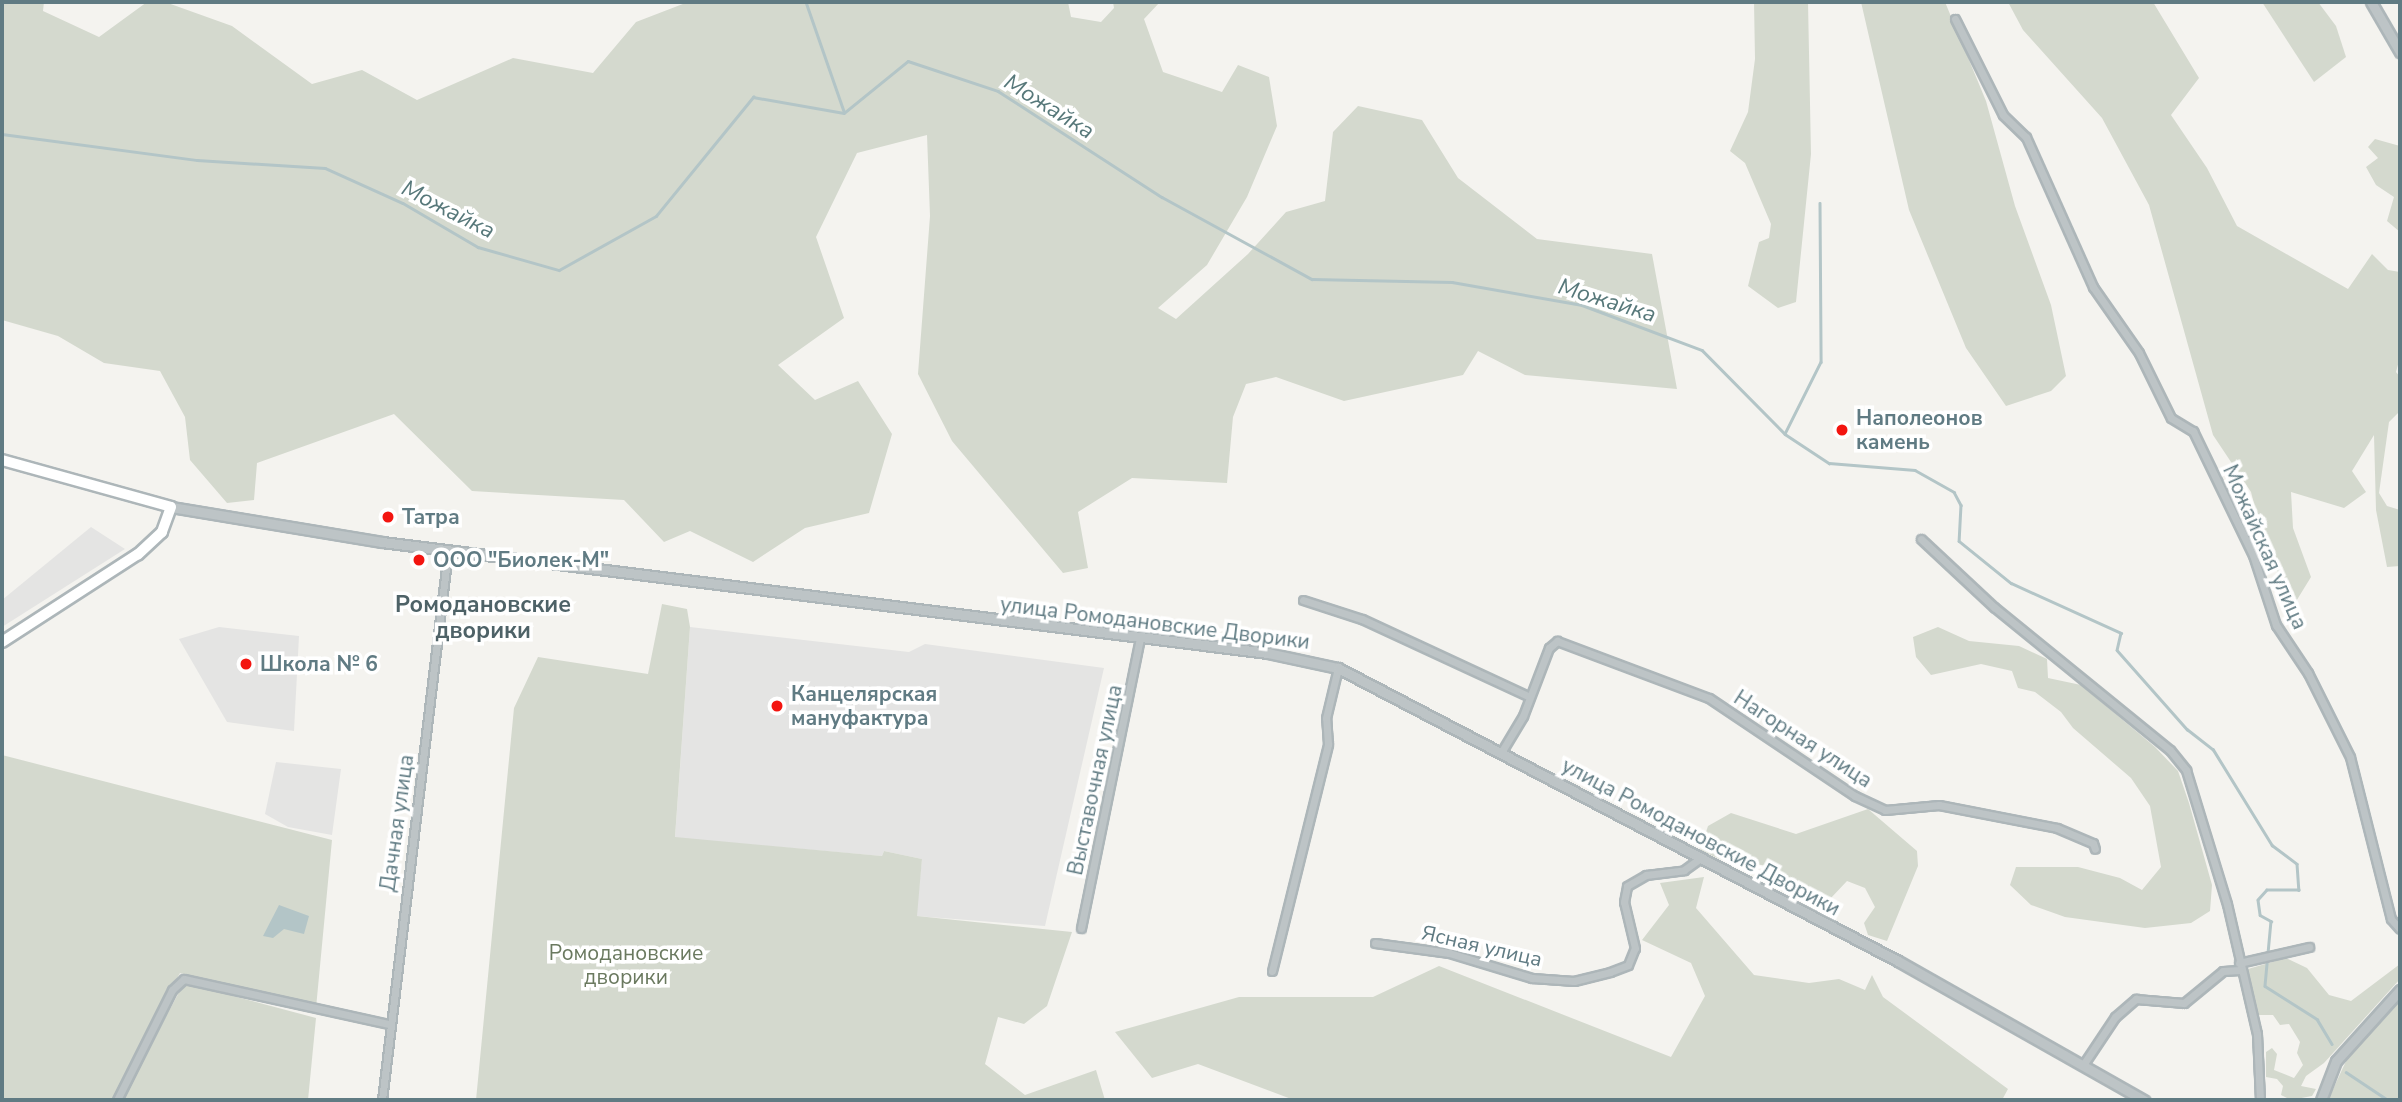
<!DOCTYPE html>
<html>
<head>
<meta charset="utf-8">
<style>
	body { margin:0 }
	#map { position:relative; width:2402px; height:1102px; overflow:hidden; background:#f4f3ef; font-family:"Nunito Sans",sans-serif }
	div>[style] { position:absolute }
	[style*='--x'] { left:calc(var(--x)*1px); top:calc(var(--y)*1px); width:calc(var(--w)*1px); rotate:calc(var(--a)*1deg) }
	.built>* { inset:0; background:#e4e4e3 }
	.green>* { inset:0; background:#d4d9ce }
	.water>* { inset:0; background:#b3c5c7 }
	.stream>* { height:2.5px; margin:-1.25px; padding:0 1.25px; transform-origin:1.25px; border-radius:1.25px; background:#b3c5c7 }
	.roads { filter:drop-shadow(2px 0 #adb6b9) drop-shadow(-2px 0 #adb6b9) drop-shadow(0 2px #adb6b9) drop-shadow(0 -2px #adb6b9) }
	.minor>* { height:7px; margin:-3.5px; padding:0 3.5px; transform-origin:3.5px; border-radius:3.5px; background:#bdc4c6 }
	.tertiary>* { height:9px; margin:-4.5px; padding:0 4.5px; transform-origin:4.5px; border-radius:4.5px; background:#bdc4c6 }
	.secondary>* { height:10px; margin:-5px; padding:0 5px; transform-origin:5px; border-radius:5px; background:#fff }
	.dots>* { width:19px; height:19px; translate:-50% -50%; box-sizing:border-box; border:4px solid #fff; border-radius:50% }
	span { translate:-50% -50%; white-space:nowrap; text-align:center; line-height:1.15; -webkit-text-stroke:7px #fff; paint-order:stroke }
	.poi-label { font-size:21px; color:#607b83; font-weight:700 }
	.left { translate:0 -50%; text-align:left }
	.street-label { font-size:21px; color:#607b83 }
	.park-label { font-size:21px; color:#6a795f }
	.water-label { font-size:23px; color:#57787a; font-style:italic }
	.neighbourhood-label { font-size:23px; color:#4e6267; font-weight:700 }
	.frame { position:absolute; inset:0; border:4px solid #607b83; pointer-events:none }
</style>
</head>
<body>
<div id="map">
	<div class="built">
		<div style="clip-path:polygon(91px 527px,125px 549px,2px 627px,2px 600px)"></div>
		<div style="clip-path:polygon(219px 627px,299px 636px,294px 731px,227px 722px,179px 639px)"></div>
		<div style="clip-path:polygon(690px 627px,909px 652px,925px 644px,1104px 668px,1045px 926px,916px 916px,922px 859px,884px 851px,882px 856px,675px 838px)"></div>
		<div style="clip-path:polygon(276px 762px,341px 769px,332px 835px,288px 827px,265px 814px)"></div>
	</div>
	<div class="green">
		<div style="clip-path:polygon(2px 2px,44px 2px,43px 11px,99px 37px,147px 2px,165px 2px,232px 26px,312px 84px,362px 70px,417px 100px,513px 58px,593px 73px,636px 22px,688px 2px,1068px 2px,1071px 17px,1101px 22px,1114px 8px,1113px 2px,1160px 2px,1144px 19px,1163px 72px,1222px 92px,1238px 65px,1269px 77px,1277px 126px,1247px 197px,1207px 265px,1158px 308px,1176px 319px,1248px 254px,1286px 212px,1325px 201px,1333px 132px,1358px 106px,1422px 120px,1458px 178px,1537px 239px,1652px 254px,1677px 389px,1525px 375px,1478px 351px,1463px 375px,1344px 401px,1276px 377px,1246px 384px,1233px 417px,1227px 483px,1132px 478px,1078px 512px,1088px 568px,1063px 573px,952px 441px,918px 374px,930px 216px,927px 135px,857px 153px,816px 237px,844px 318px,778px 365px,815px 400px,858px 381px,892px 434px,869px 513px,805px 528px,753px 562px,690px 531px,664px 542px,624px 500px,472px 491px,394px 414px,257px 463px,254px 500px,227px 503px,190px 460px,185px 417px,160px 371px,104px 363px,58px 336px,2px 320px)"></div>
		<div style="clip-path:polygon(1754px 2px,1808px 2px,1811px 154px,1796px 302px,1778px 308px,1748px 286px,1759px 242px,1769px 238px,1771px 224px,1745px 163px,1730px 151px,1748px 112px,1755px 59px)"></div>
		<div style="clip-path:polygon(1861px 2px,1945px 2px,1986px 101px,2015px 206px,2051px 305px,2066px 376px,2051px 391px,2006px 406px,1966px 348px,1909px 210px)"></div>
		<div style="clip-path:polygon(2008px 2px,2153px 2px,2199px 78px,2171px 115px,2207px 168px,2237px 226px,2348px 289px,2372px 254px,2388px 270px,2400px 272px,2400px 357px,2396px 372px,2400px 377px,2400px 411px,2389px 422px,2379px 493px,2387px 506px,2400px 510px,2400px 566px,2387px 567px,2376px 510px,2374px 435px,2352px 471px,2366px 492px,2344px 508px,2291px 492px,2293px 528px,2311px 577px,2295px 603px,2266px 551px,2251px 492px,2213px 435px,2149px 205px,2102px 118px,2023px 30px)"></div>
		<div style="clip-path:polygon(2262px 2px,2318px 2px,2336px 26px,2346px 57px,2314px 82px)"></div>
		<div style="clip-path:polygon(2375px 139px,2400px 146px,2400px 232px,2387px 221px,2394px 197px,2376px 185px,2366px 167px,2378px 158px,2368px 147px)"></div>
		<div style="clip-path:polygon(662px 604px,687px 609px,690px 627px,675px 837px,882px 856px,884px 851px,922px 859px,917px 916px,1072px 932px,1047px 1006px,1024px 1024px,998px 1017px,985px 1064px,1025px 1095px,1096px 1070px,1105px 1100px,476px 1100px,514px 708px,538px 657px,648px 674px)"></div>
		<div style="clip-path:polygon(1938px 627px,1969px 641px,2019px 646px,2047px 659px,2048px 678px,2081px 685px,2155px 747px,2178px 771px,2189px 803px,2212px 885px,2210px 911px,2191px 923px,2145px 928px,2065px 917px,2031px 905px,2010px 885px,2016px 867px,2078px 867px,2120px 878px,2142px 890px,2161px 867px,2150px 806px,2131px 778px,2073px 728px,2061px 712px,2035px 692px,2018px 688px,2012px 671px,1981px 664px,1931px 675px,1916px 657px,1913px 637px)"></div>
		<div style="clip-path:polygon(2px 755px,332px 840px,316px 1008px,180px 973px,112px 1100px,2px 1100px)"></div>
		<div style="clip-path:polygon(1868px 809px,1917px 851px,1918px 866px,1887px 941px,1868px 935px,1864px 923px,1875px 907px,1865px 888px,1847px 881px,1830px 899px,1799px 891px,1776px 867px,1719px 859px,1700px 850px,1708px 826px,1731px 813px,1796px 834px)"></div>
		<div style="clip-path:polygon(1704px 877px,1696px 908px,1754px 975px,1809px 983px,1839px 979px,1865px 990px,1872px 975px,1883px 997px,2008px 1089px,2002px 1100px,1294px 1100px,1198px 1064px,1152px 1078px,1115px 1032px,1239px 997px,1373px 997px,1439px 966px,1671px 1057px,1705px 996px,1691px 963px,1642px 940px,1669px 905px,1660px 883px)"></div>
		<div style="clip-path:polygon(2286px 958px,2307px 968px,2329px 995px,2351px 1001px,2400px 964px,2400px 979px,2324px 1063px,2306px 1076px,2301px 1086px,2316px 1089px,2312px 1096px,2291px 1100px,2281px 1095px,2283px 1086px,2277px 1079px,2266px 1077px,2266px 1052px,2272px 1048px,2277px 1054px,2274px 1070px,2294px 1078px,2303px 1065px,2297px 1053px,2300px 1042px,2289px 1024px,2280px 1025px,2273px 1015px,2258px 1015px,2248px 969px)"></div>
		<div style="clip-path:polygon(184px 983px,316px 1018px,308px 1100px,121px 1100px)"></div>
		<div style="clip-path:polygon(2400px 1001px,2400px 1100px,2328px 1100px,2347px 1059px)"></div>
	</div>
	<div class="water">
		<div style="clip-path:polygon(279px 905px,309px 916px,304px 934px,284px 929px,273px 938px,263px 936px)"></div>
	</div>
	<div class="stream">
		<div style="--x:806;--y:2;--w:115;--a:70.8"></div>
		<div style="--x:2;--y:134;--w:197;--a:7.6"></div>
		<div style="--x:197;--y:160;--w:128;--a:3.6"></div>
		<div style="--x:325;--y:168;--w:85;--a:24.2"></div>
		<div style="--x:403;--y:203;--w:87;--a:30.4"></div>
		<div style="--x:478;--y:247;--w:84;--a:15.9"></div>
		<div style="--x:559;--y:270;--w:111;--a:-29.1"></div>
		<div style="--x:656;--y:216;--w:154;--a:-50.8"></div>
		<div style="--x:753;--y:97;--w:92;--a:10"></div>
		<div style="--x:844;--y:113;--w:82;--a:-39.1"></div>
		<div style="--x:908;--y:61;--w:95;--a:18.4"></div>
		<div style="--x:998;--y:91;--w:195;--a:32.9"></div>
		<div style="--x:1162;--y:197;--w:171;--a:28.7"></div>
		<div style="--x:1312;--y:279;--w:140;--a:1.2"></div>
		<div style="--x:1452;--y:282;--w:132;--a:10"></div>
		<div style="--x:1582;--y:305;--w:128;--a:20.6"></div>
		<div style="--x:1702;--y:350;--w:118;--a:45.3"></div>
		<div style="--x:1820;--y:203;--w:159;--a:89.6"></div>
		<div style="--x:1821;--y:362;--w:80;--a:116.6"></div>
		<div style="--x:1785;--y:434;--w:53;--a:33.4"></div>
		<div style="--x:1829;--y:463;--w:86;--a:4.7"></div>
		<div style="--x:1915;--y:470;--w:45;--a:29.4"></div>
		<div style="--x:1954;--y:492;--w:15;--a:62"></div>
		<div style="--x:1961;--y:505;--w:36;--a:93"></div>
		<div style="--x:1959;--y:541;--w:67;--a:38.9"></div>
		<div style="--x:2011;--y:583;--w:121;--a:24.4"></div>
		<div style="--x:2121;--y:633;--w:17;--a:103"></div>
		<div style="--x:2117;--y:650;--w:106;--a:48.5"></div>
		<div style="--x:2187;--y:729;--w:33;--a:38"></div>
		<div style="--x:2213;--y:749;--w:113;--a:58.4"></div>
		<div style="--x:2272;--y:845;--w:31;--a:37"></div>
		<div style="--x:2297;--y:864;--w:26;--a:86"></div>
		<div style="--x:2299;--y:890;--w:32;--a:180"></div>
		<div style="--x:2267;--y:890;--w:13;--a:132"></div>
		<div style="--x:2258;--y:900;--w:15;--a:82"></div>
		<div style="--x:2260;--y:915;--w:13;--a:29"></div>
		<div style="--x:2271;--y:921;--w:65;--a:95.3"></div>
		<div style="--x:2265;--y:986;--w:62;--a:32.4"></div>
		<div style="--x:2317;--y:1019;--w:29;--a:59"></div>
		<div style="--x:2346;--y:1072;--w:50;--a:33.7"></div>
	</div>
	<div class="roads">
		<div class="minor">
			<div style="--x:1955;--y:19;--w:107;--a:63.4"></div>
			<div style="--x:2003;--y:115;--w:32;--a:44"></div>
			<div style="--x:2026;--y:137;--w:164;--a:65.9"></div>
			<div style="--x:2093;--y:287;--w:80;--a:55.1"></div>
			<div style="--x:2139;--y:353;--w:72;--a:63.8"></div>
			<div style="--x:2171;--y:418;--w:26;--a:31"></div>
			<div style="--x:2193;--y:431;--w:138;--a:64.2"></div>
			<div style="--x:2253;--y:555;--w:74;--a:71.8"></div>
			<div style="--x:2276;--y:625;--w:58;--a:56.3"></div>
			<div style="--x:2308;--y:673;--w:94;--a:63.4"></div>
			<div style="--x:2350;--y:757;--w:167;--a:75.8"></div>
			<div style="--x:2391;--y:919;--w:13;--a:48"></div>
			<div style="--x:1921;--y:539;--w:100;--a:43"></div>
			<div style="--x:1994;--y:607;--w:227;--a:39.1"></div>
			<div style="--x:2170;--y:750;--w:26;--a:51"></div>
			<div style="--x:2186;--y:770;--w:140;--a:73"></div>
			<div style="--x:2227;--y:904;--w:133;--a:77"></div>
			<div style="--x:2257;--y:1034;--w:66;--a:87.4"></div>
			<div style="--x:1303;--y:600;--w:62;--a:17.9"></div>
			<div style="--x:1362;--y:619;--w:185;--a:24.9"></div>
			<div style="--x:1502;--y:751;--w:41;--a:-59"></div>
			<div style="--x:1523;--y:716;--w:73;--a:-69.1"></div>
			<div style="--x:1549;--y:648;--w:11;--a:-41"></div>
			<div style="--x:1557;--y:641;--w:162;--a:20.6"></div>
			<div style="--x:1709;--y:698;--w:176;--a:33.9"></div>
			<div style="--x:1855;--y:796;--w:33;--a:25"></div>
			<div style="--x:1885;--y:810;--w:54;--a:-5.3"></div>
			<div style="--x:1939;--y:805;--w:120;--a:11"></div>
			<div style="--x:2057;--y:828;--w:39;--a:23"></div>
			<div style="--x:2093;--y:843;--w:6;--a:72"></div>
			<div style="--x:1081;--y:928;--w:295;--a:-78.5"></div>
			<div style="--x:1375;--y:943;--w:75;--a:7.7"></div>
			<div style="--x:1449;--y:953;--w:87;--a:16.8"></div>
			<div style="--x:1532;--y:978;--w:42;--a:4.1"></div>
			<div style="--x:1574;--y:981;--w:37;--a:-14"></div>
			<div style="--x:1610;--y:972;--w:19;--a:-21"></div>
			<div style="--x:1628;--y:965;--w:18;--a:-68"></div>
			<div style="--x:1635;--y:948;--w:47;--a:-103.4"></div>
			<div style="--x:1624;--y:902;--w:16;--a:-79"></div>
			<div style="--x:1627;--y:886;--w:22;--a:-30"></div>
			<div style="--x:1646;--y:875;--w:38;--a:-7"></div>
			<div style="--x:1684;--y:870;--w:19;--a:-36"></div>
			<div style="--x:2239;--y:963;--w:72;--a:-12.9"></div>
			<div style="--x:1272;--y:971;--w:234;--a:-76.1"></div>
			<div style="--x:1328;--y:744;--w:26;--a:-94"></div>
			<div style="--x:1326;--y:718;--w:51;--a:-76.5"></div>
			<div style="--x:2083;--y:1065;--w:58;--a:-56.3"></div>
			<div style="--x:2115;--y:1017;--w:28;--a:-41"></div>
			<div style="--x:2136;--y:999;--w:48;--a:4.8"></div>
			<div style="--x:2184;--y:1003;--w:50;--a:-39.4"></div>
			<div style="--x:2223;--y:971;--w:17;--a:-3"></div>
			<div style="--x:117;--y:1100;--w:123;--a:-63.4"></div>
			<div style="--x:172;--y:990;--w:16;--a:-43"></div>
			<div style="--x:184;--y:979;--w:210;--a:12.4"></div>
			<div style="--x:382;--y:1100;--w:553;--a:-83.14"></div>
		</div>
		<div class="tertiary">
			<div style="--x:2371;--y:2;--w:58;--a:59.9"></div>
			<div style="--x:171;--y:507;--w:214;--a:9.4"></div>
			<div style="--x:382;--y:542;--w:893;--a:7.14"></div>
			<div style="--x:1268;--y:653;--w:72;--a:12.1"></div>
			<div style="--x:1338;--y:668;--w:632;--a:27.62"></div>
			<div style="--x:1898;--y:961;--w:283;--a:29.5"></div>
			<div style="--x:2321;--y:1100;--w:42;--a:-69"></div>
			<div style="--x:2336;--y:1061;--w:96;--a:-48"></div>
		</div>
		<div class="secondary">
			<div style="--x:2;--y:460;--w:175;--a:15.5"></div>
			<div style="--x:171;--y:507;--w:27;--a:110"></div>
			<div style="--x:162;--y:532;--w:33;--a:137"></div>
			<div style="--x:138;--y:554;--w:162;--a:147.1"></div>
		</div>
	</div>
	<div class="dots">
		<div style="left:1842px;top:430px;background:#f31510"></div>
		<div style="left:388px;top:517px;background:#f31510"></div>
		<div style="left:419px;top:560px;background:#f31510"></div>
		<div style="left:246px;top:664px;background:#f31510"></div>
		<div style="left:777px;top:706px;background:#f31510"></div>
	</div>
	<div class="poi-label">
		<span class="left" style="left:1856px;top:430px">Наполеонов<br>камень</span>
		<span class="left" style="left:402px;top:517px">Татра</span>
		<span class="left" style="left:433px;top:560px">ООО "Биолек-М"</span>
		<span class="left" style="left:260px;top:664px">Школа № 6</span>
		<span class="left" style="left:791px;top:706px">Канцелярская<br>мануфактура</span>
	</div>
	<div class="street-label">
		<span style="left:2265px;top:547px;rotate:66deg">Можайская улица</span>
		<span style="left:1155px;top:623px;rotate:7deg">улица Ромодановские Дворики</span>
		<span style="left:1803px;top:739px;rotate:33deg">Нагорная улица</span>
		<span style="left:1095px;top:780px;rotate:-78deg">Выставочная улица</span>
		<span style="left:397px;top:823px;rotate:-82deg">Дачная улица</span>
		<span style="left:1701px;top:837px;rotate:28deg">улица Ромодановские Дворики</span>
		<span style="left:1482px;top:946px;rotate:13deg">Ясная улица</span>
	</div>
	<div class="park-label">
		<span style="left:626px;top:965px">Ромодановские<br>дворики</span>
	</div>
	<div class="water-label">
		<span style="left:1049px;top:107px;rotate:32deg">Можайка</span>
		<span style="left:448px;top:210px;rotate:27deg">Можайка</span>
		<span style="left:1607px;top:301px;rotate:17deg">Можайка</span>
	</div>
	<div class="neighbourhood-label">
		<span style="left:483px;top:618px">Ромодановские<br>дворики</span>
	</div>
	<div class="frame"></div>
</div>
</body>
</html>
